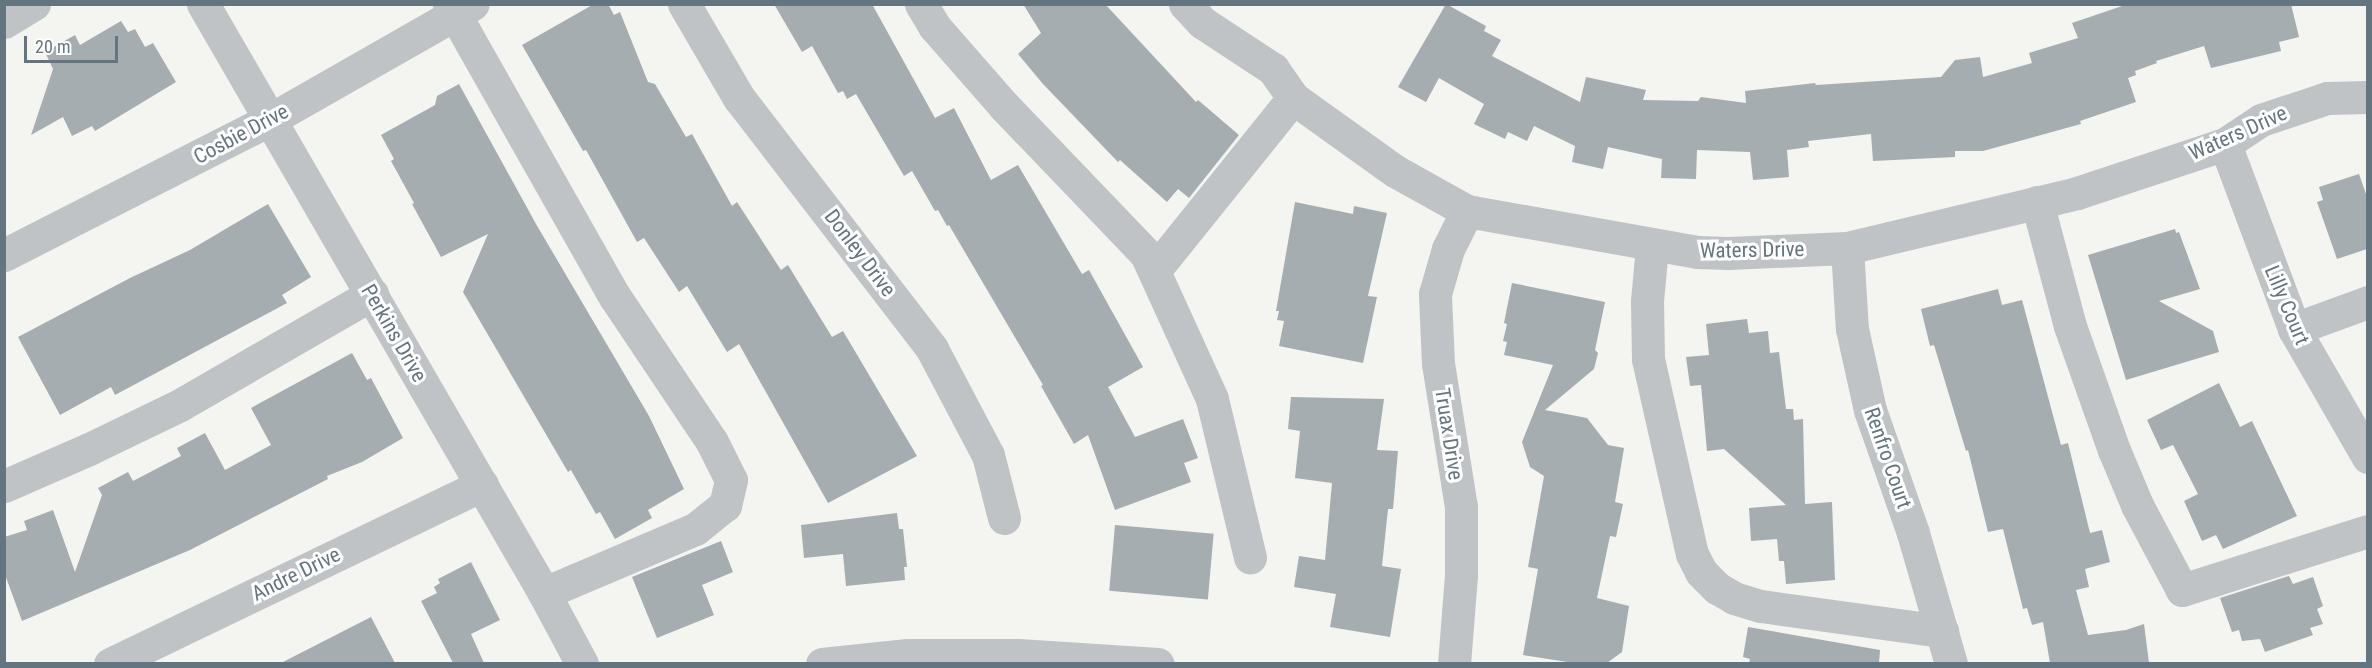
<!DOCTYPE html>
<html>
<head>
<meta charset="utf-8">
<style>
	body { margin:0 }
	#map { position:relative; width:2372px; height:668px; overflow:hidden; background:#f4f4f1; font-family:"Roboto Condensed",sans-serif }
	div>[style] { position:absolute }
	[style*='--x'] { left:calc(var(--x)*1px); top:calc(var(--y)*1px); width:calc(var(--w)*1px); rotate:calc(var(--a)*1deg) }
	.building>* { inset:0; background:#a5adb1; transform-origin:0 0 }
	.minor>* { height:33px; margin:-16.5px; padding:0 16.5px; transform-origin:16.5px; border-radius:16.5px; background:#bfc3c6 }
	span { translate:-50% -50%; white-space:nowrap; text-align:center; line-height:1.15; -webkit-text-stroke:6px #fff; paint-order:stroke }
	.street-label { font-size:21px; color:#657580 }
	.frame { position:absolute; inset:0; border:6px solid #657580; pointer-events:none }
	.scale { position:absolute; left:24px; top:36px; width:94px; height:27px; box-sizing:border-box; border:3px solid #657580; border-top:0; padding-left:8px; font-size:18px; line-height:21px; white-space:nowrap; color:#657580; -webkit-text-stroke:4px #fff; paint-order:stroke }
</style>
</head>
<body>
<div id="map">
	<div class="building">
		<div style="clip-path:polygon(594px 4px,608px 4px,614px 15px,620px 12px,648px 82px,655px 84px,686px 137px,692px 134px,732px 206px,737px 202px,781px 270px,788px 265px,832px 337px,843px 331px,917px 456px,828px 503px,739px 344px,727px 352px,687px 286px,679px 292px,644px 238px,637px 242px,586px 150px,583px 151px,522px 45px)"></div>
		<div style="clip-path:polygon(774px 4px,872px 4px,935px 118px,954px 108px,991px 180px,1018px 165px,1082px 274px,1089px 270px,1143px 367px,1108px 387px,1135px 437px,1183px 419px,1198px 458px,1184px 463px,1191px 482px,1115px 510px,1088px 435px,1074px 444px,1041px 386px,1043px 385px,949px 225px,947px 226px,938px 210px,935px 211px,912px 171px,904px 176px,856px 94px,847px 99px,843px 91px,838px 93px,812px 46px,802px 52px)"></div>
		<div style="clip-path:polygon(1023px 4px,1105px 4px,1196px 102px,1198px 100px,1239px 135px,1189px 198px,1178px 189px,1167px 202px,1120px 160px,1118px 162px,1043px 84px,1018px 54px,1041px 33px)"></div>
		<div style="clip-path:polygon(1446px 4px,1486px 26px,1484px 31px,1501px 40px,1492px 56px,1580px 102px,1586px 77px,1646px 90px,1643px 100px,1698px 101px,1701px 97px,1746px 103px,1745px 91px,1815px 83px,1816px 85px,1941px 77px,1955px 60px,1980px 57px,1983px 77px,2032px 63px,2029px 53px,2078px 38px,2072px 23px,2128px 4px,2291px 4px,2299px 37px,2279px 42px,2281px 51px,2211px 68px,2204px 46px,2156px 61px,2157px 63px,2135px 71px,2136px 75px,2128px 78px,2136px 102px,2080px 121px,2081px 124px,1983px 151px,1955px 151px,1955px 157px,1873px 161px,1871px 134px,1808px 141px,1809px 147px,1787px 150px,1789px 177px,1753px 180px,1750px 152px,1697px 150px,1696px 179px,1661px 178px,1662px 159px,1608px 147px,1603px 169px,1572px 162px,1575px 146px,1534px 126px,1527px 141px,1508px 132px,1505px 139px,1474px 124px,1484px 104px,1439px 78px,1426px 102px,1398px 87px)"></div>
		<div style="clip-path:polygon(121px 21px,128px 32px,135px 29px,145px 47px,153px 43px,176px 82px,95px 131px,92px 126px,72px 136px,63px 117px,31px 135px,53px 69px,45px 52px,75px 35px,80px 45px)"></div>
		<div style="clip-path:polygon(459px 84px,536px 224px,649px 416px,684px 489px,648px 510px,652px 518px,615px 539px,600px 512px,596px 514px,571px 470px,568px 472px,463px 292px,488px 234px,441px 257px,412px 204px,414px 203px,391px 161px,394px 159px,381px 135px,435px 105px,437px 96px)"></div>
		<div style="clip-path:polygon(2359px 174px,2367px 197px,2367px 249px,2337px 259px,2317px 202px,2323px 200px,2319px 187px)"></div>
		<div style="clip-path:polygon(1295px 202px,1353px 214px,1354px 206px,1387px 213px,1368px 296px,1377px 297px,1363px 363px,1279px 346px,1284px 321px,1277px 320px,1279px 311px,1276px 311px)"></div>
		<div style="clip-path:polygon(268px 204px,311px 277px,282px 295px,287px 303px,115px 395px,111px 387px,60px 415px,18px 337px,130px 278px,190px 250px)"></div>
		<div style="clip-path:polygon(2175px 229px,2176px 233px,2179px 232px,2200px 289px,2159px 301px,2213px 331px,2219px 352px,2126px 380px,2088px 255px)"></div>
		<div style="clip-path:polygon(1512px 283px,1605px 302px,1595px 350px,1598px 353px,1594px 369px,1545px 410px,1587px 418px,1608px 445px,1624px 448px,1615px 502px,1623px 504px,1616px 537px,1610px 536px,1597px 598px,1629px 606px,1622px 652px,1607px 663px,1574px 663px,1523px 655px,1538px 569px,1528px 567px,1544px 476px,1530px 467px,1522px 442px,1553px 365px,1504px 355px,1507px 342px,1503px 341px,1507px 324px,1504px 323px)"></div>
		<div style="clip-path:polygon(1998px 289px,2002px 305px,2022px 300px,2061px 445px,2068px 443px,2090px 533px,2102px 530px,2110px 562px,2085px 569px,2089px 587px,2076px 590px,2088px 635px,2126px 630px,2144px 624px,2149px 663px,2050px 663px,2043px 622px,2032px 625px,2027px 608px,2023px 609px,2003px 529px,1988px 532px,1968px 450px,1966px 451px,1934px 345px,1930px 346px,1921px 309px)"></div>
		<div style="clip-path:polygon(1747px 319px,1749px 333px,1768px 331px,1770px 353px,1779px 352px,1786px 409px,1793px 409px,1794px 420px,1803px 419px,1805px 504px,1832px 502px,1835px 580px,1786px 584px,1784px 561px,1779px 561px,1777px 539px,1751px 541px,1749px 508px,1786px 505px,1724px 449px,1707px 451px,1701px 385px,1690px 386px,1686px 357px,1709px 355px,1706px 324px)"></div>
		<div style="clip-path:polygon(352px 353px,367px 380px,371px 378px,403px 438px,362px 462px,327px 476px,328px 479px,190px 550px,22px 621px,4px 572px,4px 537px,27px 530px,24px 521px,53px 510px,75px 572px,102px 495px,98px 488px,128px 472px,133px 481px,181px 456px,177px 448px,205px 433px,225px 470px,271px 445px,251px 408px)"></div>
		<div style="clip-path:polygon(2219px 383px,2240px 427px,2252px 421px,2297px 516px,2223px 549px,2216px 535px,2202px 541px,2184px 501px,2198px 494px,2173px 445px,2161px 450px,2147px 420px)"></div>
		<div style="clip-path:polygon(1291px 397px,1384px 399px,1377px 450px,1398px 451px,1393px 509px,1388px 509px,1382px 566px,1401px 569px,1390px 637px,1330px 627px,1336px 594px,1294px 587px,1299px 556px,1325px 560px,1332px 483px,1295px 478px,1300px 431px,1288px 429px)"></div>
		<div style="clip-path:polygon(897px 513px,899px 529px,903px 529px,907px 567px,904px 567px,905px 580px,846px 586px,843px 554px,804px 558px,801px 525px)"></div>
		<div style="left:1115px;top:525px;width:99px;height:66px;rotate:5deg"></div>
		<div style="clip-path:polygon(721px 541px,733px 572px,702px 585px,714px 615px,657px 638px,632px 577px)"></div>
		<div style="clip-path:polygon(471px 562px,500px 620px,471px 634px,484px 663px,453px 663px,421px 601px,437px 593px,434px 587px,440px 583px,438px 579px)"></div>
		<div style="clip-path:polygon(2289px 576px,2293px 584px,2313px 577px,2323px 606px,2317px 609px,2323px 624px,2310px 628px,2313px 635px,2265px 652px,2260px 639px,2242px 641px,2239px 630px,2232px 632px,2220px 598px)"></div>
		<div style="clip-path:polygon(371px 617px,395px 663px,281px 663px)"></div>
		<div style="clip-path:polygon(1748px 627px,1880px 650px,1879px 663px,1749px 663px,1750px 659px,1743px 657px)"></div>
	</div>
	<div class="minor">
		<div style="--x:203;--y:4;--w:681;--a:59.93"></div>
		<div style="--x:544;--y:593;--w:81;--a:61.8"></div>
		<div style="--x:449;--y:4;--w:337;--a:60.5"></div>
		<div style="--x:615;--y:297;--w:174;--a:56.2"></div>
		<div style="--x:712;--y:442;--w:42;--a:63.4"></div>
		<div style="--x:731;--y:480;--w:26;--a:103"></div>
		<div style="--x:725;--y:505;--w:38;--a:141"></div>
		<div style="--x:695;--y:529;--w:164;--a:157"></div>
		<div style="--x:684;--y:4;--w:109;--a:59.7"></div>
		<div style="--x:739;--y:98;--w:317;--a:52.4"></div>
		<div style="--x:932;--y:349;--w:120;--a:62.2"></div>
		<div style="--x:988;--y:455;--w:65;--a:75.7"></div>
		<div style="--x:921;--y:4;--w:26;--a:59"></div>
		<div style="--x:934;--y:26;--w:106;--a:48.8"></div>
		<div style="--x:1004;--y:106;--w:205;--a:46.2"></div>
		<div style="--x:1146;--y:254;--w:159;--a:65.5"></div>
		<div style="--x:1212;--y:399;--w:163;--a:76.5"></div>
		<div style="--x:1185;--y:4;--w:26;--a:47"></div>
		<div style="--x:1203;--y:23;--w:84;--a:33.3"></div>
		<div style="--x:1273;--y:69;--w:35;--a:55"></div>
		<div style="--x:1293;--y:98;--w:125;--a:35.6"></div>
		<div style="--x:1395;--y:171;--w:82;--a:29.1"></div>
		<div style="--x:1467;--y:211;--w:234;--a:10.1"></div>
		<div style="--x:1697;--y:252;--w:31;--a:2"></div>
		<div style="--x:1728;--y:253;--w:119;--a:-2.4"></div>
		<div style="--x:1847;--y:248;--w:236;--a:-13.4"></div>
		<div style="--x:2077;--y:193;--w:156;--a:-18.3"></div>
		<div style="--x:2225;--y:144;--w:43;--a:-33.7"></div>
		<div style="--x:2261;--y:120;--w:70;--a:-18.4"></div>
		<div style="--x:2327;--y:98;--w:41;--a:-1.4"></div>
		<div style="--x:4;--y:22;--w:35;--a:-31"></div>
		<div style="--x:2225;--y:144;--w:197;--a:69.5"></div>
		<div style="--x:2294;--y:329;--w:148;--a:60"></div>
		<div style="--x:2037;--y:202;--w:128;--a:75.1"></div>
		<div style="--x:2070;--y:326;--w:132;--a:70.5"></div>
		<div style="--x:2114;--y:450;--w:60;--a:67.3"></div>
		<div style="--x:2137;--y:505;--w:96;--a:62.1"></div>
		<div style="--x:2182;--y:590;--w:195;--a:-17.6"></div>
		<div style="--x:1652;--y:246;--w:55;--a:95.2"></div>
		<div style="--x:1647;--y:301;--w:58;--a:89"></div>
		<div style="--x:1648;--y:359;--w:200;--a:77.3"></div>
		<div style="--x:1692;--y:554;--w:20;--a:63"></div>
		<div style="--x:1701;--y:572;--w:23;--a:45"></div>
		<div style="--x:1717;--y:588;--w:20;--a:30"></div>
		<div style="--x:1734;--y:598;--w:28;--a:17"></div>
		<div style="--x:1761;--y:606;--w:183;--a:7.9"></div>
		<div style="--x:1847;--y:248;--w:81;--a:86.5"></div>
		<div style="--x:1852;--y:329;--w:83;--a:77.5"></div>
		<div style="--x:1870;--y:410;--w:130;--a:70.7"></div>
		<div style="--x:1913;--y:533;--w:136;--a:73.8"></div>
		<div style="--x:4;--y:255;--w:300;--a:-27"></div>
		<div style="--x:271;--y:119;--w:232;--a:-29.7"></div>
		<div style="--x:1154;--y:271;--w:222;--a:-51.2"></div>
		<div style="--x:2294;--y:329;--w:79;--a:-20"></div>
		<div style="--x:4;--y:486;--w:93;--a:-23.5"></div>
		<div style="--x:89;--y:449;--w:101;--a:-25.8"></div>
		<div style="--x:180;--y:405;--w:222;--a:-30"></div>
		<div style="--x:110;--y:664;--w:413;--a:-25.7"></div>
		<div style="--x:822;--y:664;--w:86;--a:-6"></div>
		<div style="--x:908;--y:655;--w:110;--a:0"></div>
		<div style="--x:1018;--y:655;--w:140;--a:3.7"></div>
		<div style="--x:1454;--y:664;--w:89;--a:-85.5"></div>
		<div style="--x:1461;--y:575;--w:68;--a:-90"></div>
		<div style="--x:1461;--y:507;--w:145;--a:-99.1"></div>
		<div style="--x:1438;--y:364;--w:70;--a:-92.5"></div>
		<div style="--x:1435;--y:294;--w:47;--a:-73.9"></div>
		<div style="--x:1448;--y:249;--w:42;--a:-63.4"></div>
	</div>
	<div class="street-label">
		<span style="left:2238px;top:133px;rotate:-24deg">Waters Drive</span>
		<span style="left:241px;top:134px;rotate:-28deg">Cosbie Drive</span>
		<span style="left:1752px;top:250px;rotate:-1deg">Waters Drive</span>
		<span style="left:860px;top:253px;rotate:53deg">Donley Drive</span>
		<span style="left:2287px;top:305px;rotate:67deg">Lilly Court</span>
		<span style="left:394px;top:333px;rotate:60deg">Perkins Drive</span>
		<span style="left:1449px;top:434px;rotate:81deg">Truax Drive</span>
		<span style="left:1888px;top:458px;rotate:71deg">Renfro Court</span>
		<span style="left:296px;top:574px;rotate:-26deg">Andre Drive</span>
	</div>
	<div class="frame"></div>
	<div class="scale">20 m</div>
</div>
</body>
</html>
